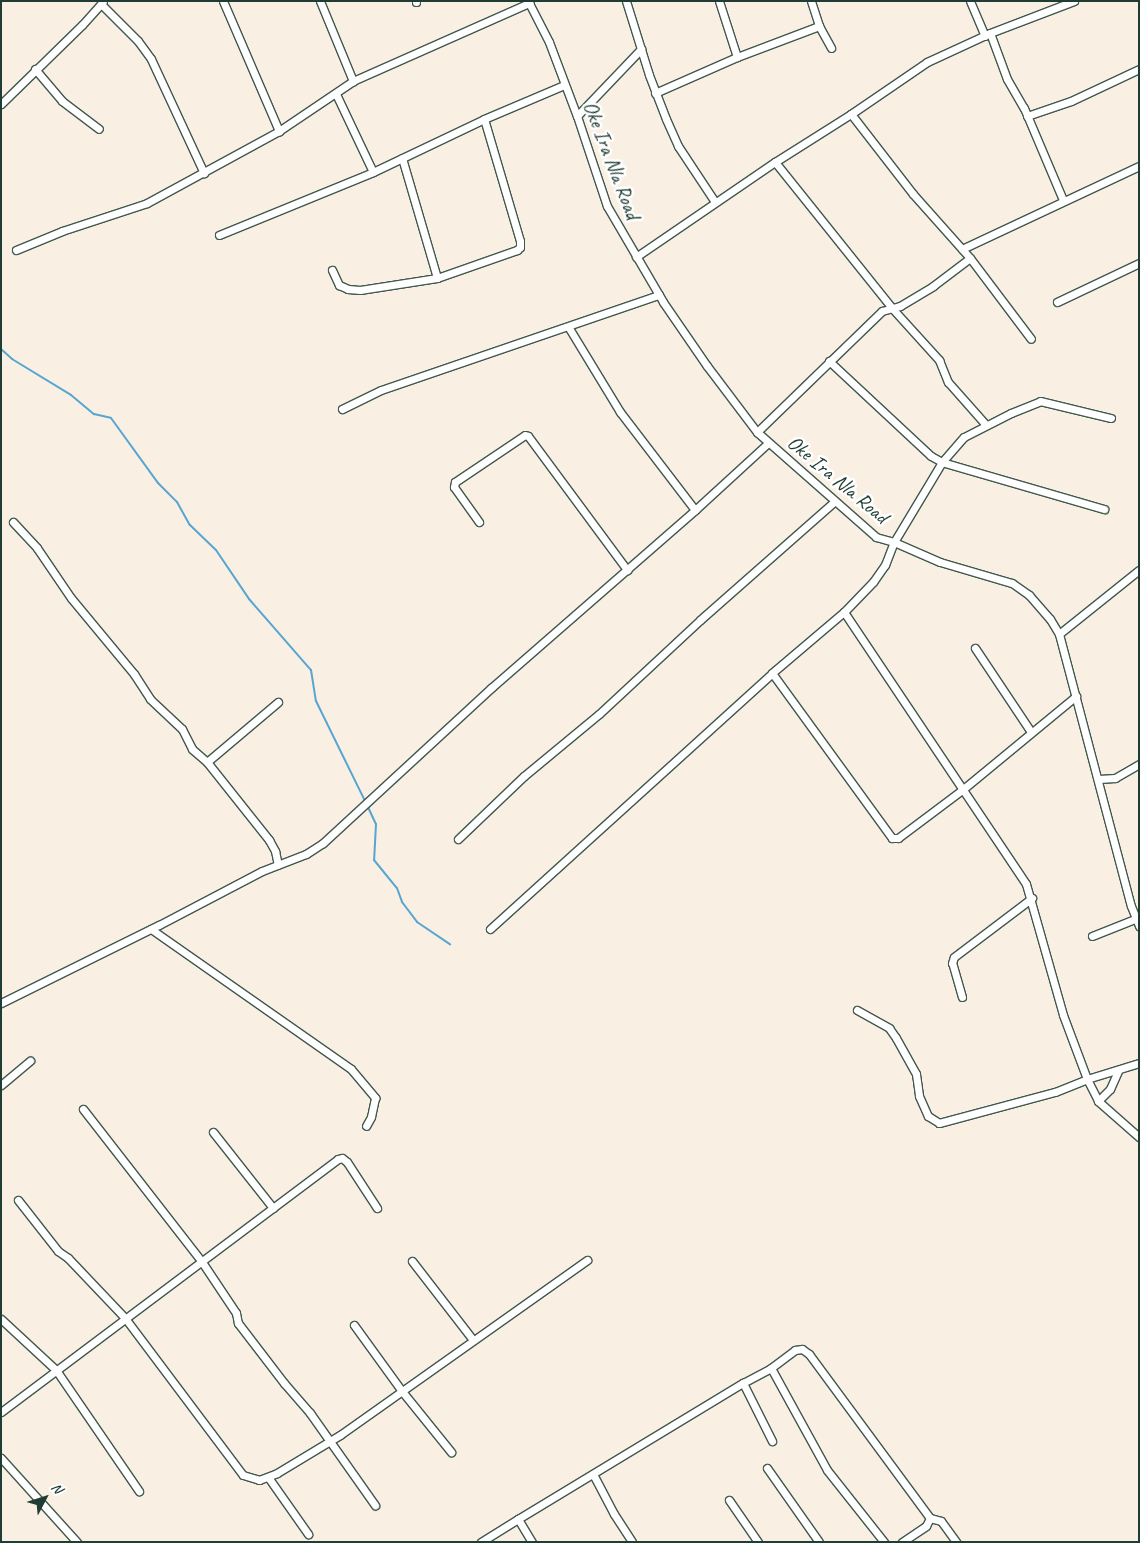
<!DOCTYPE html>
<html>
<head>
<meta charset="utf-8">
<style>
	body { margin:0 }
	#map { position:relative; width:1140px; height:1543px; overflow:hidden; background:#f9f0e3; font-family:Caveat,sans-serif }
	div>[style] { position:absolute }
	[style*='--x'] { left:calc(var(--x)*1px); top:calc(var(--y)*1px); width:calc(var(--w)*1px); rotate:calc(var(--a)*1deg) }
	.stream>* { height:2px; margin:-1px; padding:0 1px; transform-origin:1px; border-radius:1px; background:#57a5d1 }
	.roads { filter:drop-shadow(1px 0 #40584e) drop-shadow(-1px 0 #40584e) drop-shadow(0 1px #40584e) drop-shadow(0 -1px #40584e) }
	.minor>* { height:7px; margin:-3.5px; padding:0 3.5px; transform-origin:3.5px; border-radius:3.5px; background:#fff }
	span { translate:-50% -50%; white-space:nowrap; text-align:center; line-height:1.15; -webkit-text-stroke:5px #fff; paint-order:stroke }
	.street-label { font-size:21px; color:#1f3d34 }
	.frame { position:absolute; inset:0; border:2px solid #1f3d34; pointer-events:none }
	.north { position:absolute; left:20px; top:1473px; width:50px; height:50px; -webkit-text-stroke:4px #fff; paint-order:stroke; rotate:50deg; font-size:14px; font-weight:700; line-height:20px; text-align:center; color:#1f3d34 }
	.north::after { content:''; display:block; margin:auto; width:18px; height:22px; background:#1f3d34; clip-path:polygon(50% 0,100% 100%,50% 72%,0 100%) }
</style>
</head>
<body>
<div id="map">
	<div class="stream">
		<div style="--x:1;--y:349;--w:15;--a:42"></div>
		<div style="--x:12;--y:359;--w:69;--a:31.4"></div>
		<div style="--x:71;--y:395;--w:30;--a:40"></div>
		<div style="--x:94;--y:414;--w:17;--a:13"></div>
		<div style="--x:111;--y:418;--w:80;--a:54.1"></div>
		<div style="--x:158;--y:483;--w:27;--a:45"></div>
		<div style="--x:177;--y:502;--w:26;--a:61"></div>
		<div style="--x:190;--y:525;--w:36;--a:44"></div>
		<div style="--x:216;--y:550;--w:59;--a:56"></div>
		<div style="--x:249;--y:599;--w:94;--a:48.9"></div>
		<div style="--x:311;--y:670;--w:31;--a:81"></div>
		<div style="--x:316;--y:701;--w:111;--a:63.9"></div>
		<div style="--x:367;--y:805;--w:21;--a:65"></div>
		<div style="--x:376;--y:824;--w:36;--a:93"></div>
		<div style="--x:374;--y:860;--w:36;--a:51"></div>
		<div style="--x:397;--y:888;--w:15;--a:70"></div>
		<div style="--x:402;--y:902;--w:25;--a:53"></div>
		<div style="--x:417;--y:922;--w:40;--a:34"></div>
	</div>
	<div class="roads">
		<div class="minor">
			<div style="--x:223;--y:1;--w:142;--a:66.7"></div>
			<div style="--x:320;--y:1;--w:87;--a:67.6"></div>
			<div style="--x:416;--y:1;--w:1;--a:90"></div>
			<div style="--x:528;--y:1;--w:46;--a:62.9"></div>
			<div style="--x:549;--y:42;--w:79;--a:69.3"></div>
			<div style="--x:577;--y:116;--w:95;--a:71.6"></div>
			<div style="--x:607;--y:206;--w:111;--a:59.7"></div>
			<div style="--x:663;--y:302;--w:78;--a:55.5"></div>
			<div style="--x:707;--y:366;--w:83;--a:52.9"></div>
			<div style="--x:757;--y:432;--w:159;--a:41.4"></div>
			<div style="--x:876;--y:537;--w:19;--a:16"></div>
			<div style="--x:894;--y:542;--w:50;--a:23.5"></div>
			<div style="--x:940;--y:562;--w:75;--a:16.3"></div>
			<div style="--x:1012;--y:583;--w:21;--a:35"></div>
			<div style="--x:1029;--y:595;--w:32;--a:49"></div>
			<div style="--x:1050;--y:619;--w:17;--a:59"></div>
			<div style="--x:1059;--y:634;--w:281;--a:75.2"></div>
			<div style="--x:1131;--y:906;--w:22;--a:68"></div>
			<div style="--x:626;--y:1;--w:77;--a:72.7"></div>
			<div style="--x:649;--y:75;--w:47;--a:68.9"></div>
			<div style="--x:666;--y:119;--w:30;--a:66"></div>
			<div style="--x:678;--y:146;--w:67;--a:56.5"></div>
			<div style="--x:719;--y:1;--w:59;--a:72.2"></div>
			<div style="--x:811;--y:1;--w:26;--a:72"></div>
			<div style="--x:819;--y:26;--w:25;--a:61"></div>
			<div style="--x:970;--y:1;--w:38;--a:67"></div>
			<div style="--x:101;--y:4;--w:52;--a:45"></div>
			<div style="--x:138;--y:41;--w:22;--a:54"></div>
			<div style="--x:151;--y:59;--w:126;--a:65.1"></div>
			<div style="--x:990;--y:33;--w:49;--a:69.7"></div>
			<div style="--x:1007;--y:79;--w:34;--a:60"></div>
			<div style="--x:1024;--y:108;--w:100;--a:67"></div>
			<div style="--x:35;--y:69;--w:42;--a:49.8"></div>
			<div style="--x:62;--y:101;--w:46;--a:37.1"></div>
			<div style="--x:655;--y:93;--w:90;--a:-23.7"></div>
			<div style="--x:737;--y:57;--w:88;--a:-20.7"></div>
			<div style="--x:336;--y:94;--w:86;--a:64.6"></div>
			<div style="--x:1;--y:104;--w:113;--a:-44.3"></div>
			<div style="--x:82;--y:25;--w:31;--a:-48"></div>
			<div style="--x:851;--y:114;--w:101;--a:52.2"></div>
			<div style="--x:913;--y:194;--w:86;--a:48.3"></div>
			<div style="--x:970;--y:258;--w:101;--a:53"></div>
			<div style="--x:577;--y:116;--w:93;--a:-46.3"></div>
			<div style="--x:1027;--y:116;--w:46;--a:-18.8"></div>
			<div style="--x:1071;--y:101;--w:75;--a:-25.2"></div>
			<div style="--x:402;--y:158;--w:125;--a:73.7"></div>
			<div style="--x:775;--y:162;--w:186;--a:51.3"></div>
			<div style="--x:891;--y:307;--w:72;--a:47.8"></div>
			<div style="--x:939;--y:360;--w:24;--a:68"></div>
			<div style="--x:948;--y:382;--w:57;--a:48.5"></div>
			<div style="--x:219;--y:235;--w:166;--a:-22.2"></div>
			<div style="--x:373;--y:172;--w:123;--a:-25.5"></div>
			<div style="--x:484;--y:119;--w:87;--a:-23"></div>
			<div style="--x:962;--y:249;--w:195;--a:-25.1"></div>
			<div style="--x:16;--y:250;--w:50;--a:-22.4"></div>
			<div style="--x:62;--y:231;--w:89;--a:-18.2"></div>
			<div style="--x:147;--y:203;--w:150;--a:-28.6"></div>
			<div style="--x:279;--y:131;--w:89;--a:-34"></div>
			<div style="--x:353;--y:81;--w:193;--a:-23.9"></div>
			<div style="--x:636;--y:257;--w:168;--a:-34.4"></div>
			<div style="--x:775;--y:162;--w:90;--a:-32.3"></div>
			<div style="--x:851;--y:114;--w:92;--a:-34.4"></div>
			<div style="--x:927;--y:62;--w:69;--a:-24.7"></div>
			<div style="--x:990;--y:33;--w:90;--a:-20.9"></div>
			<div style="--x:332;--y:270;--w:17;--a:65"></div>
			<div style="--x:339;--y:285;--w:10;--a:24"></div>
			<div style="--x:348;--y:289;--w:12;--a:5"></div>
			<div style="--x:360;--y:290;--w:78;--a:-8.9"></div>
			<div style="--x:437;--y:278;--w:85;--a:-19.3"></div>
			<div style="--x:517;--y:250;--w:4;--a:-45"></div>
			<div style="--x:520;--y:247;--w:6;--a:-90"></div>
			<div style="--x:520;--y:241;--w:127;--a:-106.4"></div>
			<div style="--x:1057;--y:302;--w:91;--a:-25.4"></div>
			<div style="--x:569;--y:328;--w:98;--a:58.7"></div>
			<div style="--x:620;--y:412;--w:123;--a:52.6"></div>
			<div style="--x:829;--y:361;--w:139;--a:43"></div>
			<div style="--x:931;--y:456;--w:13;--a:29"></div>
			<div style="--x:942;--y:462;--w:169;--a:16.2"></div>
			<div style="--x:342;--y:409;--w:43;--a:-26"></div>
			<div style="--x:381;--y:390;--w:294;--a:-18.9"></div>
			<div style="--x:757;--y:432;--w:174;--a:-44.1"></div>
			<div style="--x:882;--y:311;--w:19;--a:-16"></div>
			<div style="--x:900;--y:306;--w:39;--a:-31"></div>
			<div style="--x:933;--y:286;--w:46;--a:-37.1"></div>
			<div style="--x:13;--y:522;--w:35;--a:47"></div>
			<div style="--x:37;--y:548;--w:60;--a:55.8"></div>
			<div style="--x:71;--y:598;--w:99;--a:50.3"></div>
			<div style="--x:134;--y:674;--w:30;--a:57"></div>
			<div style="--x:150;--y:699;--w:44;--a:43.2"></div>
			<div style="--x:182;--y:729;--w:22;--a:63"></div>
			<div style="--x:192;--y:749;--w:20;--a:41"></div>
			<div style="--x:207;--y:762;--w:100;--a:51.5"></div>
			<div style="--x:269;--y:840;--w:13;--a:61"></div>
			<div style="--x:275;--y:851;--w:14;--a:78"></div>
			<div style="--x:479;--y:522;--w:43;--a:-125.5"></div>
			<div style="--x:454;--y:487;--w:5;--a:-79"></div>
			<div style="--x:455;--y:482;--w:84;--a:-33.9"></div>
			<div style="--x:525;--y:435;--w:3;--a:18"></div>
			<div style="--x:528;--y:436;--w:167;--a:53.5"></div>
			<div style="--x:844;--y:612;--w:327;--a:56.2"></div>
			<div style="--x:1026;--y:884;--w:136;--a:74.2"></div>
			<div style="--x:1063;--y:1015;--w:68;--a:69.4"></div>
			<div style="--x:1087;--y:1079;--w:25;--a:63"></div>
			<div style="--x:1098;--y:1101;--w:55;--a:41.3"></div>
			<div style="--x:1059;--y:634;--w:102;--a:-38.7"></div>
			<div style="--x:975;--y:648;--w:101;--a:56.3"></div>
			<div style="--x:772;--y:673;--w:204;--a:54"></div>
			<div style="--x:892;--y:838;--w:6;--a:0"></div>
			<div style="--x:898;--y:838;--w:80;--a:-36.9"></div>
			<div style="--x:962;--y:790;--w:148;--a:-39.5"></div>
			<div style="--x:207;--y:762;--w:93;--a:-40.2"></div>
			<div style="--x:1099;--y:779;--w:16;--a:-4"></div>
			<div style="--x:1115;--y:778;--w:28;--a:-30"></div>
			<div style="--x:458;--y:839;--w:91;--a:-43.7"></div>
			<div style="--x:524;--y:776;--w:97;--a:-39.6"></div>
			<div style="--x:599;--y:714;--w:138;--a:-42.9"></div>
			<div style="--x:700;--y:620;--w:179;--a:-41.4"></div>
			<div style="--x:151;--y:929;--w:244;--a:35"></div>
			<div style="--x:351;--y:1069;--w:38;--a:50"></div>
			<div style="--x:375;--y:1098;--w:19;--a:102"></div>
			<div style="--x:371;--y:1117;--w:10;--a:119"></div>
			<div style="--x:490;--y:929;--w:381;--a:-42.2"></div>
			<div style="--x:772;--y:673;--w:94;--a:-40.3"></div>
			<div style="--x:844;--y:612;--w:42;--a:-46"></div>
			<div style="--x:873;--y:582;--w:21;--a:-55"></div>
			<div style="--x:885;--y:565;--w:25;--a:-69"></div>
			<div style="--x:894;--y:542;--w:93;--a:-59"></div>
			<div style="--x:942;--y:462;--w:33;--a:-49"></div>
			<div style="--x:964;--y:437;--w:53;--a:-27.1"></div>
			<div style="--x:1011;--y:413;--w:31;--a:-22"></div>
			<div style="--x:1040;--y:401;--w:73;--a:13.5"></div>
			<div style="--x:1092;--y:936;--w:46;--a:-21.6"></div>
			<div style="--x:962;--y:997;--w:35;--a:-106"></div>
			<div style="--x:952;--y:963;--w:6;--a:-72"></div>
			<div style="--x:954;--y:957;--w:98;--a:-37.1"></div>
			<div style="--x:1;--y:1003;--w:176;--a:-26.3"></div>
			<div style="--x:159;--y:925;--w:116;--a:-27.7"></div>
			<div style="--x:262;--y:871;--w:47;--a:-21.1"></div>
			<div style="--x:306;--y:854;--w:20;--a:-33"></div>
			<div style="--x:323;--y:843;--w:229;--a:-42.7"></div>
			<div style="--x:491;--y:688;--w:271;--a:-41.1"></div>
			<div style="--x:695;--y:510;--w:99;--a:-42.5"></div>
			<div style="--x:857;--y:1010;--w:37;--a:29"></div>
			<div style="--x:889;--y:1028;--w:12;--a:55"></div>
			<div style="--x:896;--y:1038;--w:41;--a:60.9"></div>
			<div style="--x:916;--y:1074;--w:22;--a:82"></div>
			<div style="--x:919;--y:1096;--w:22;--a:66"></div>
			<div style="--x:928;--y:1116;--w:13;--a:32"></div>
			<div style="--x:939;--y:1123;--w:120;--a:-15"></div>
			<div style="--x:1055;--y:1092;--w:35;--a:-22"></div>
			<div style="--x:1087;--y:1079;--w:54;--a:-17.1"></div>
			<div style="--x:1;--y:1085;--w:38;--a:-40"></div>
			<div style="--x:1098;--y:1101;--w:17;--a:-45"></div>
			<div style="--x:1110;--y:1089;--w:20;--a:-66"></div>
			<div style="--x:83;--y:1109;--w:194;--a:52.1"></div>
			<div style="--x:202;--y:1262;--w:61;--a:56.3"></div>
			<div style="--x:236;--y:1313;--w:10;--a:79"></div>
			<div style="--x:238;--y:1323;--w:76;--a:52.5"></div>
			<div style="--x:284;--y:1383;--w:40;--a:49"></div>
			<div style="--x:310;--y:1413;--w:113;--a:54.8"></div>
			<div style="--x:213;--y:1132;--w:97;--a:51.7"></div>
			<div style="--x:18;--y:1200;--w:65;--a:51.9"></div>
			<div style="--x:58;--y:1251;--w:12;--a:35"></div>
			<div style="--x:68;--y:1258;--w:83;--a:46.5"></div>
			<div style="--x:125;--y:1318;--w:196;--a:53.1"></div>
			<div style="--x:243;--y:1475;--w:17;--a:17"></div>
			<div style="--x:259;--y:1480;--w:19;--a:-21"></div>
			<div style="--x:277;--y:1473;--w:74;--a:-31.1"></div>
			<div style="--x:340;--y:1435;--w:303;--a:-35.3"></div>
			<div style="--x:412;--y:1261;--w:100;--a:52.3"></div>
			<div style="--x:1;--y:1319;--w:75;--a:42.8"></div>
			<div style="--x:56;--y:1370;--w:147;--a:55.6"></div>
			<div style="--x:354;--y:1325;--w:80;--a:54.1"></div>
			<div style="--x:401;--y:1390;--w:80;--a:51.1"></div>
			<div style="--x:771;--y:1368;--w:30;--a:-37"></div>
			<div style="--x:795;--y:1350;--w:7;--a:-8"></div>
			<div style="--x:802;--y:1349;--w:9;--a:36"></div>
			<div style="--x:809;--y:1354;--w:204;--a:53.6"></div>
			<div style="--x:930;--y:1518;--w:9;--a:117"></div>
			<div style="--x:926;--y:1526;--w:29;--a:146"></div>
			<div style="--x:743;--y:1383;--w:65;--a:63.4"></div>
			<div style="--x:1;--y:1412;--w:421;--a:-36.9"></div>
			<div style="--x:338;--y:1159;--w:4;--a:-14"></div>
			<div style="--x:342;--y:1158;--w:6;--a:39"></div>
			<div style="--x:347;--y:1162;--w:55;--a:56.9"></div>
			<div style="--x:1;--y:1458;--w:113;--a:47.9"></div>
			<div style="--x:767;--y:1468;--w:90;--a:54.9"></div>
			<div style="--x:593;--y:1474;--w:45;--a:62.3"></div>
			<div style="--x:614;--y:1514;--w:33;--a:57"></div>
			<div style="--x:268;--y:1477;--w:70;--a:54.9"></div>
			<div style="--x:729;--y:1500;--w:51;--a:55.4"></div>
			<div style="--x:930;--y:1518;--w:11;--a:15"></div>
			<div style="--x:941;--y:1521;--w:26;--a:54"></div>
			<div style="--x:518;--y:1519;--w:263;--a:-31.2"></div>
			<div style="--x:743;--y:1383;--w:32;--a:-28"></div>
			<div style="--x:771;--y:1368;--w:116;--a:61.2"></div>
			<div style="--x:827;--y:1470;--w:92;--a:51.6"></div>
			<div style="--x:481;--y:1542;--w:44;--a:-31.9"></div>
			<div style="--x:518;--y:1519;--w:27;--a:59"></div>
		</div>
	</div>
	<div class="street-label">
		<span style="left:612px;top:160px;rotate:69deg">Oke Ira Nla Road</span>
		<span style="left:838px;top:479px;rotate:40deg">Oke Ira Nla Road</span>
	</div>
	<div class="frame"></div>
	<div class="north">N</div>
</div>
</body>
</html>
